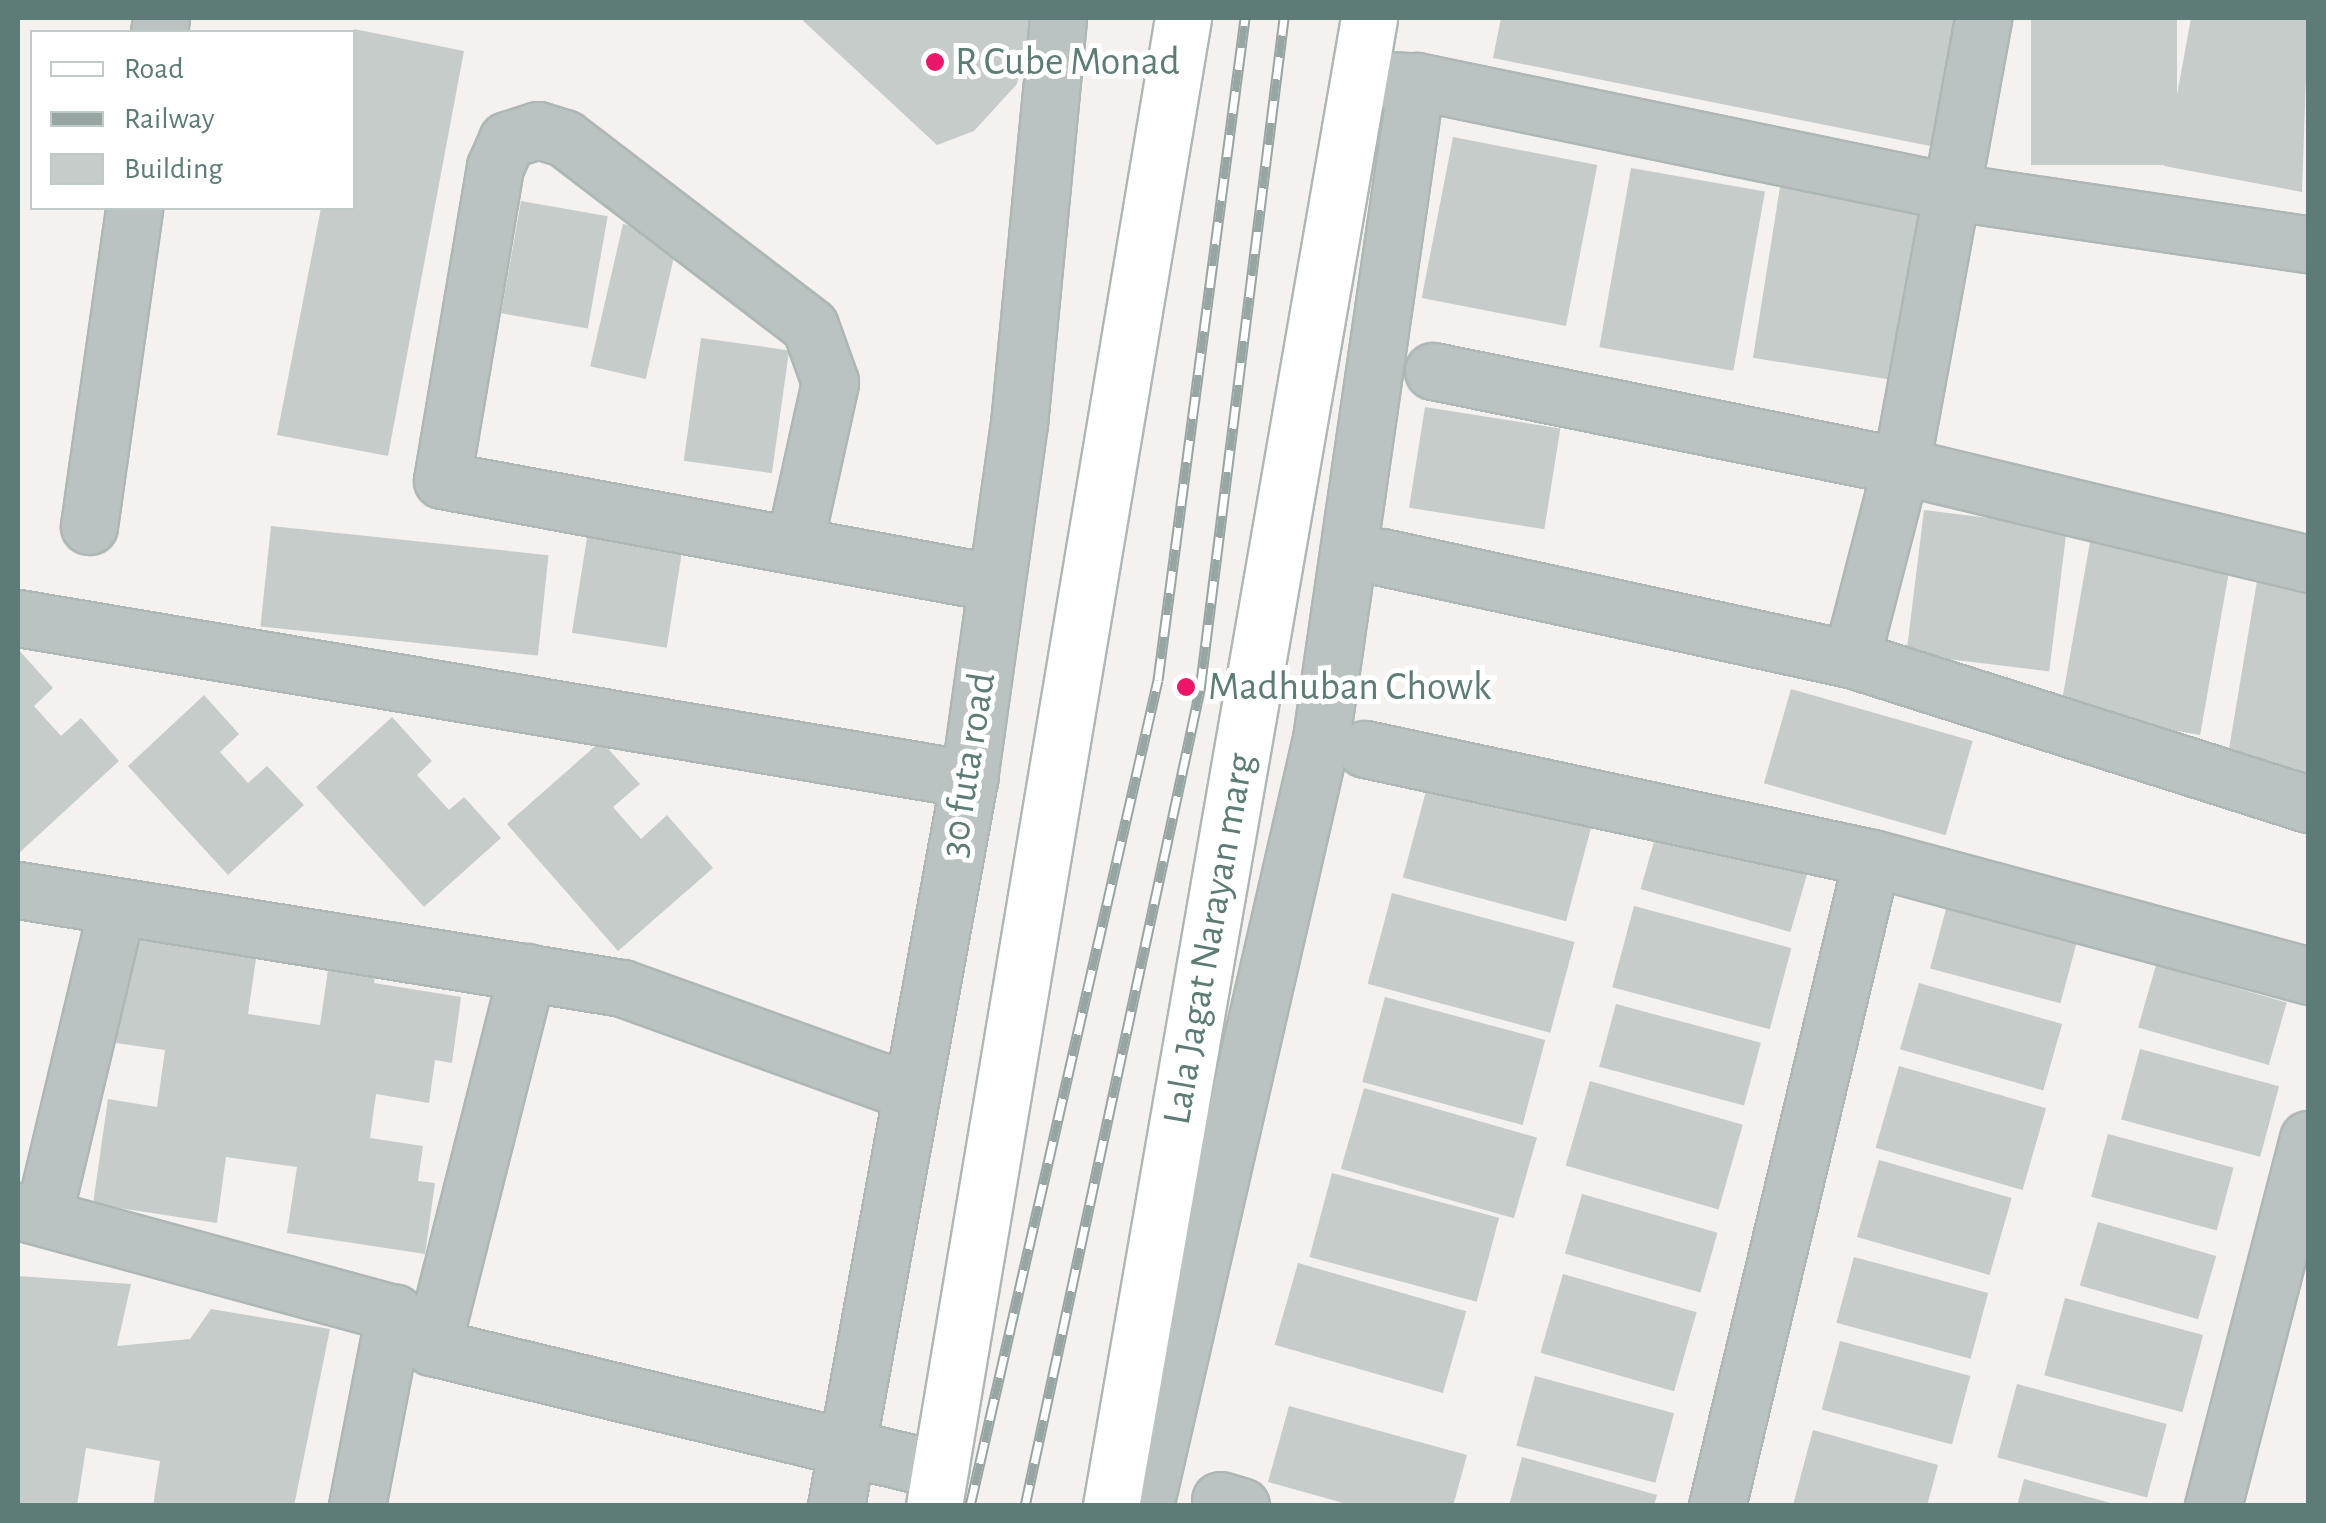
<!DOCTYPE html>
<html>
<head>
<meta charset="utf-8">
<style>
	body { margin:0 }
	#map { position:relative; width:2326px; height:1523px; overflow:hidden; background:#f4f1ef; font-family:"Alegreya Sans",sans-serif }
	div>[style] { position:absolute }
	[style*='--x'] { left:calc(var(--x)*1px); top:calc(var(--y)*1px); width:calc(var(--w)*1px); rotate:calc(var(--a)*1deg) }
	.building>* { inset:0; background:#c6ccca; transform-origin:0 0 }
	.roads { filter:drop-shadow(2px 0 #adb7b5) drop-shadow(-2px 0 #adb7b5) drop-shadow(0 2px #adb7b5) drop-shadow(0 -2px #adb7b5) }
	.minor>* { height:55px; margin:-27.5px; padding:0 27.5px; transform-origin:27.5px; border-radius:27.5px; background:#bac3c1 }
	.major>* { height:55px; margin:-27.5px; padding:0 27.5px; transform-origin:27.5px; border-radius:27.5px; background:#fff }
	.rail>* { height:11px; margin-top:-5.5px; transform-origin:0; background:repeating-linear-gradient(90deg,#fff 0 22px,#97a6a3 0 44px); box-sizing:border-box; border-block:2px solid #97a6a3 }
	.dots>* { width:28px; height:28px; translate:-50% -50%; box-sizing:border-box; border:5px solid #fff; border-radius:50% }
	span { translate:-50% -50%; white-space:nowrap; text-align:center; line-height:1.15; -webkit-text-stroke:10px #fff; paint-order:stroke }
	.poi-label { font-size:40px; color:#5d7c77 }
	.left { translate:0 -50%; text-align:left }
	.street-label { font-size:40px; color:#5d7c77 }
	.frame { position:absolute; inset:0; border:20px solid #5d7c77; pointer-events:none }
	.legend { position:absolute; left:30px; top:30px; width:325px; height:180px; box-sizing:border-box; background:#fff; border:2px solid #becbc9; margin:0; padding:12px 18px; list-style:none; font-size:30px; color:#5d7c77 }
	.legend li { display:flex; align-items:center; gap:20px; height:50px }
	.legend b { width:50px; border:2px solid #becbc9 }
</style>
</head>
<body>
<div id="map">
	<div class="building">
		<div style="clip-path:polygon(800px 18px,1034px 18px,1017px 84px,974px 131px,937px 145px)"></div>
		<div style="clip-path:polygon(1501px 18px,1960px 18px,1935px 147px,1493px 58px)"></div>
		<div style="left:2031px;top:18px;width:146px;height:147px"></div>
		<div style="clip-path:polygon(2191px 18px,2308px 18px,2302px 192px,2164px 166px)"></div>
		<div style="clip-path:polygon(354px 29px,464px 51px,388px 456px,277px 435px,321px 208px,352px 208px)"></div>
		<div style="left:1453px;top:137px;width:147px;height:164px;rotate:11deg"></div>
		<div style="left:1631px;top:168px;width:136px;height:182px;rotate:10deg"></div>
		<div style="left:1780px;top:187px;width:148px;height:173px;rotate:9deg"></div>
		<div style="left:521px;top:201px;width:88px;height:114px;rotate:10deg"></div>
		<div style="left:623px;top:224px;width:57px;height:146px;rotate:13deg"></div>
		<div style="left:701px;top:338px;width:89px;height:124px;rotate:8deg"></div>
		<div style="left:1425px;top:407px;width:137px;height:102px;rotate:9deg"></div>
		<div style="left:1924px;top:510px;width:144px;height:145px;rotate:7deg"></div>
		<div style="left:589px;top:525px;width:96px;height:109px;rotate:9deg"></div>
		<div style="left:271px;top:526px;width:279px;height:101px;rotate:6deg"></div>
		<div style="left:2090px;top:542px;width:142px;height:171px;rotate:10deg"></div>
		<div style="clip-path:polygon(2257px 581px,2308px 589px,2308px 774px,2227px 761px)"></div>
		<div style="clip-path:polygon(18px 649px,53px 688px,34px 706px,61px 736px,81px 718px,119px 761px,18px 854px)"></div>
		<div style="left:1791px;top:689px;width:189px;height:98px;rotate:16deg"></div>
		<div style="clip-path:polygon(204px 695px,239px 734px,220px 752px,248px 783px,267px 766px,304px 805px,228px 875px,128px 766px)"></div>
		<div style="clip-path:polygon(392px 717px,432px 761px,417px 775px,449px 810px,464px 797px,501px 838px,424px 907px,316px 787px)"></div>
		<div style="clip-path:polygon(601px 741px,640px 784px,613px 807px,641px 839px,667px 815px,713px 868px,618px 951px,507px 824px)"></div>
		<div style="left:1430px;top:776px;width:169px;height:105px;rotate:15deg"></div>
		<div style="left:1662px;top:814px;width:156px;height:78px;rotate:16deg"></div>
		<div style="left:1392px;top:893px;width:189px;height:94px;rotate:15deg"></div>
		<div style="left:1950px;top:894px;width:135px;height:77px;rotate:15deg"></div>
		<div style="left:1634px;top:906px;width:163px;height:84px;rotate:15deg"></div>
		<div style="clip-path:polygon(132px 933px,257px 952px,248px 1014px,320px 1025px,329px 963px,376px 970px,374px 983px,461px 997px,452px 1063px,435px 1060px,429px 1103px,376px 1094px,370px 1138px,423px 1146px,418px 1181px,435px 1183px,425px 1254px,287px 1233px,297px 1167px,226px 1157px,217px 1223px,93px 1204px,108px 1099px,157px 1107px,165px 1050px,116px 1043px)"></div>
		<div style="left:2156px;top:965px;width:136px;height:65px;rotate:16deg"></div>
		<div style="left:1919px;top:983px;width:149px;height:69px;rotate:16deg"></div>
		<div style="left:1385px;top:997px;width:166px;height:88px;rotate:15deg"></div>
		<div style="left:1616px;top:1004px;width:150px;height:65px;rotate:15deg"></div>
		<div style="left:2140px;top:1049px;width:144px;height:73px;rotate:15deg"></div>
		<div style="left:1899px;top:1066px;width:153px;height:85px;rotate:16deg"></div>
		<div style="left:1590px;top:1081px;width:159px;height:88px;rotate:16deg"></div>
		<div style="left:1364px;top:1088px;width:180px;height:84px;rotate:16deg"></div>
		<div style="left:2108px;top:1134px;width:130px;height:65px;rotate:15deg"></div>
		<div style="left:1879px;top:1160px;width:138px;height:80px;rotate:16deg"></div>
		<div style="left:1332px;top:1173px;width:173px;height:87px;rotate:15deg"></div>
		<div style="left:1582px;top:1194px;width:141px;height:62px;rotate:16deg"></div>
		<div style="left:2098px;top:1222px;width:123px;height:66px;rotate:16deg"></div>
		<div style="left:1854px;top:1257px;width:139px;height:68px;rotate:15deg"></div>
		<div style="left:1298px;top:1263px;width:175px;height:85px;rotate:16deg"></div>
		<div style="left:1563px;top:1274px;width:139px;height:82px;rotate:16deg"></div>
		<div style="clip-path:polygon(18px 1276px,131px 1284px,117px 1346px,190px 1339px,211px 1309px,330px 1329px,294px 1506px,153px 1506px,160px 1461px,86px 1448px,77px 1506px,18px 1503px)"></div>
		<div style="left:2065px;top:1298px;width:143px;height:80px;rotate:15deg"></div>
		<div style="left:1840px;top:1341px;width:135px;height:71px;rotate:15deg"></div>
		<div style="left:1535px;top:1376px;width:144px;height:72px;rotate:15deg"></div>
		<div style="left:2017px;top:1384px;width:155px;height:76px;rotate:15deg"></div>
		<div style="clip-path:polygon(1289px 1406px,1467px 1455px,1453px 1506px,1354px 1506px,1268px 1482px)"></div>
		<div style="clip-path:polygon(1813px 1430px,1938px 1465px,1927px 1506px,1793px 1505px)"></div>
		<div style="clip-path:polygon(1522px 1457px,1657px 1495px,1654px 1506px,1509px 1506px)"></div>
		<div style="clip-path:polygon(2024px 1479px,2114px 1504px,2114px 1506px,2017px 1506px)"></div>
	</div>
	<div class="roads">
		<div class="minor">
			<div style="--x:159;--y:32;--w:14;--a:-82"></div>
			<div style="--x:1382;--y:80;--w:34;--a:2"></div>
			<div style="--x:1416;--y:81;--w:542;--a:11.7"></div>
			<div style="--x:1947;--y:191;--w:365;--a:8.4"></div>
			<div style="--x:1433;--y:371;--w:478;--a:11.5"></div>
			<div style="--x:1901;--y:466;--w:419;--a:13.5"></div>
			<div style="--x:89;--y:526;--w:321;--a:-81.9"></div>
			<div style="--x:794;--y:545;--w:167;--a:-77.5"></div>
			<div style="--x:830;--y:382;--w:59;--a:-109.7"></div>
			<div style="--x:810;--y:326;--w:310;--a:-142.6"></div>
			<div style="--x:564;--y:138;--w:27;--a:-163"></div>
			<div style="--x:538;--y:130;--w:33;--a:162"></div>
			<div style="--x:507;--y:140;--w:30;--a:114"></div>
			<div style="--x:495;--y:167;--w:317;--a:99.6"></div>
			<div style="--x:442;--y:480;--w:563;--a:10.53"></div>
			<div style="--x:1382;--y:557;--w:480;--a:12.3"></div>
			<div style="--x:1851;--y:659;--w:479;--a:17.6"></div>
			<div style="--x:18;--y:618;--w:965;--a:9.61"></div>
			<div style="--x:1851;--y:659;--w:199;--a:-75.5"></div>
			<div style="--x:1901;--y:466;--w:455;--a:-79.6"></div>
			<div style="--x:1365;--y:749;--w:519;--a:12.13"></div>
			<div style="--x:1872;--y:858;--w:452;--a:15.1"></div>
			<div style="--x:18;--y:890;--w:612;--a:9.22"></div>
			<div style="--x:622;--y:988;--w:304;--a:19.8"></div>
			<div style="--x:18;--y:1211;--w:390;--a:15.2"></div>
			<div style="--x:394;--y:1313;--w:51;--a:41.8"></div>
			<div style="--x:432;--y:1347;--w:523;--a:13.61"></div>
			<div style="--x:43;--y:1217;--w:319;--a:-76.6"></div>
			<div style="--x:432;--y:1347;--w:387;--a:-75.8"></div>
			<div style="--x:1220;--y:1500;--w:22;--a:16"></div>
			<div style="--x:357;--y:1506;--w:197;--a:-79.1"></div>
			<div style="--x:836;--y:1506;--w:739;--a:-79.63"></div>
			<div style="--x:969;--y:779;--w:359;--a:-82"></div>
			<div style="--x:1019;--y:424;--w:408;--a:-84.5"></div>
			<div style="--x:1145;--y:1506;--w:787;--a:-77.08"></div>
			<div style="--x:1321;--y:739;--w:665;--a:-81.78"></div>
			<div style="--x:1717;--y:1506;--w:666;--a:-76.55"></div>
			<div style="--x:2213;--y:1506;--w:379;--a:-75.5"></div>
		</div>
		<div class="major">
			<div style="--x:934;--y:1506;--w:1509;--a:-80.5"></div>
			<div style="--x:1111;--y:1506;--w:1510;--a:-80.16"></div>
		</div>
	</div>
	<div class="rail">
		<div style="--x:970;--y:1506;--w:847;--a:-77.18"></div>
		<div style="--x:1158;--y:680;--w:668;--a:-82.51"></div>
		<div style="--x:1025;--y:1506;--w:835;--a:-77.9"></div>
		<div style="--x:1200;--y:690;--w:677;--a:-82.87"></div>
	</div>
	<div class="dots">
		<div style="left:935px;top:62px;background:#ed176a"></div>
		<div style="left:1186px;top:687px;background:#ed176a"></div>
	</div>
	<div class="poi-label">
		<span class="left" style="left:955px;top:62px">R Cube Monad</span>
		<span class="left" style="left:1208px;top:687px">Madhuban Chowk</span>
	</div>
	<div class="street-label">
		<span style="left:968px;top:765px;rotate:-81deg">30 futa road</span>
		<span style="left:1209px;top:939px;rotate:-80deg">Lala Jagat Narayan marg</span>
	</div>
	<div class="frame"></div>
	<ul class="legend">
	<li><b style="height:12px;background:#fff"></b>Road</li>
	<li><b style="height:12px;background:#97a6a3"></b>Railway</li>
	<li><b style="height:28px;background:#c6ccca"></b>Building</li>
	</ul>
</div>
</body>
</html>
